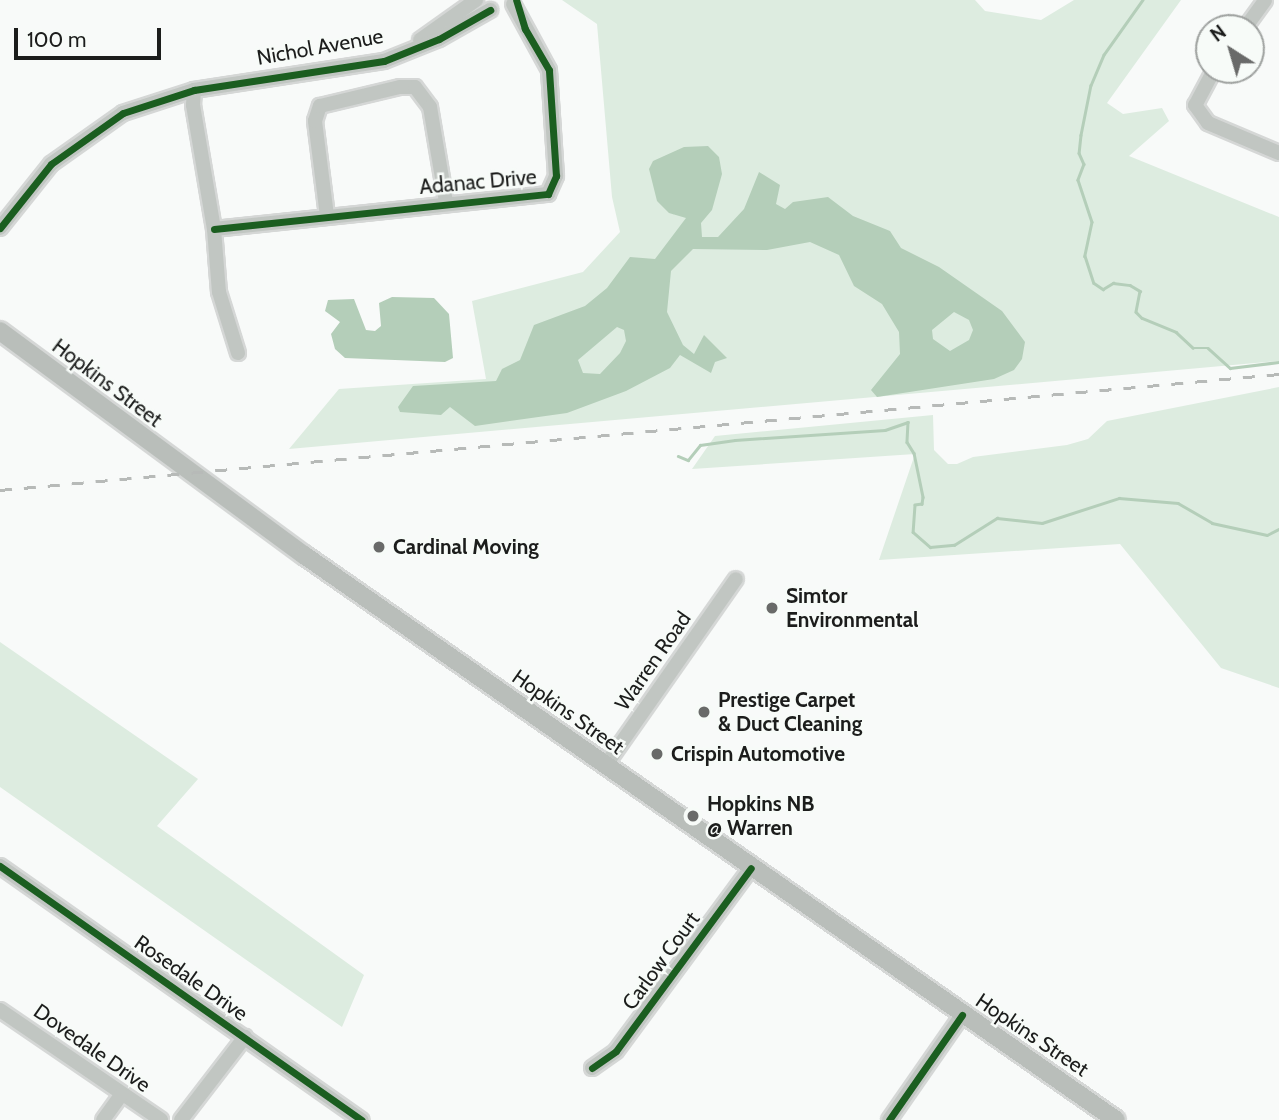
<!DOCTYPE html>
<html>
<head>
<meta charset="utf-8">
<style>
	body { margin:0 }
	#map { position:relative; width:1279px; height:1120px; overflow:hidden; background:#f8faf9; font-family:Cabin,sans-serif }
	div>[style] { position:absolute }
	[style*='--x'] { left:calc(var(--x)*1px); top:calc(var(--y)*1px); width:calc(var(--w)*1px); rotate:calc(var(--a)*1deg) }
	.green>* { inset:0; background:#ddece0 }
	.water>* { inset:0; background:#b4ceb9 }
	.stream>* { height:2.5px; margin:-1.25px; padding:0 1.25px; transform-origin:1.25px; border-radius:1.25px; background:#b4ceb9 }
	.roads { filter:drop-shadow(2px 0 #d5d7d6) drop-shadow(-2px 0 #d5d7d6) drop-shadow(0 2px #d5d7d6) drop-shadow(0 -2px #d5d7d6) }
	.minor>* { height:14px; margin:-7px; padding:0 7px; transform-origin:7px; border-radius:7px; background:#c1c6c2 }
	.major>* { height:18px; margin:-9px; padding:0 9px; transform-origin:9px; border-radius:9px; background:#b9beba }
	.rail>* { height:2.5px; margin-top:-1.25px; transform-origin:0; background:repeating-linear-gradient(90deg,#b7bab8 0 12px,transparent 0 24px) }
	.cycleway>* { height:7px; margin:-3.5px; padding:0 3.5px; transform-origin:3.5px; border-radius:3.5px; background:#1b5e20 }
	.dots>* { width:19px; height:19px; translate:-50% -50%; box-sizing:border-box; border:4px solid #f7fbf8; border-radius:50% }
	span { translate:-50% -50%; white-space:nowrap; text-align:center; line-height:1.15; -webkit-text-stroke:5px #f7fbf8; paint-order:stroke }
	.street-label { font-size:21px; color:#1c1d1c }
	.poi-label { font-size:21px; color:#1c1d1c; font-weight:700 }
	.left { translate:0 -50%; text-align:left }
	.north { position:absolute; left:1195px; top:14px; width:70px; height:70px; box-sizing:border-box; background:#f7fbf8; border:2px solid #9fa2a0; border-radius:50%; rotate:323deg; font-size:19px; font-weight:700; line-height:28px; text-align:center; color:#1c1d1c }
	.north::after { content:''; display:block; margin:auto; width:24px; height:32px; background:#696a69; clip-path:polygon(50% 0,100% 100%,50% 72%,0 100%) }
	.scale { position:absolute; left:14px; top:28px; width:147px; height:32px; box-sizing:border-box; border:4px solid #1c1d1c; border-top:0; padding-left:9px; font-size:21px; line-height:24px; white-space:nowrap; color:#1c1d1c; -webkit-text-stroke:5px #f7fbf8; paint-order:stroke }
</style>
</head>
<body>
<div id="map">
	<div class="green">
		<div style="clip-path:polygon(562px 0,975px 0,985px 11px,1041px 20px,1074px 0,1181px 0,1107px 103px,1123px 114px,1162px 108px,1169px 121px,1129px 156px,1279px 217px,1279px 361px,289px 449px,339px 389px,486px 379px,472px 301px,583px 272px,620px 232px,612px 197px,597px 24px)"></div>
		<div style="clip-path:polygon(1279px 387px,1279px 688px,1221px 668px,1120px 544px,879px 560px,915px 454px,692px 469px,715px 436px,933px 415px,934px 450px,948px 464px,957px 464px,973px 457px,1067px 445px,1088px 439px,1107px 421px)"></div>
		<div style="clip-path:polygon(0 642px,198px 779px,157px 826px,364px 975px,342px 1027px,0 787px)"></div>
	</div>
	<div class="water">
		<div style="clip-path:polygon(evenodd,708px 146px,719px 157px,722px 174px,712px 210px,701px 223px,702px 237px,718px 237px,744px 209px,759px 172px,780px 185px,776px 204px,785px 209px,793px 202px,828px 197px,853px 216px,890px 231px,901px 248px,939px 267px,1002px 311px,1025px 342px,1022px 359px,1014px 370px,994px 379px,877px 397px,871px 390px,900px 354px,899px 332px,882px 304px,854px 286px,839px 255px,810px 242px,767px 250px,693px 249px,671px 271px,667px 312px,683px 345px,694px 354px,704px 335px,727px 358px,715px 362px,711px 373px,680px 355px,670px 368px,626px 391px,567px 413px,475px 426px,450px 407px,441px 415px,400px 412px,398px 407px,413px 386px,496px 381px,502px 369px,520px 360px,534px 325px,585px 306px,607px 288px,630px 257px,655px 259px,686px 218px,669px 213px,657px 201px,649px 169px,653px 161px,684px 147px,708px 146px,954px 312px,969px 320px,973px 330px,969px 340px,950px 351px,933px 339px,932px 330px,954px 312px,708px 146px,617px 327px,624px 330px,626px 341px,620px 353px,600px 374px,583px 373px,578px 360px,617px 327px)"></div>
		<div style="clip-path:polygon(392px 297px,434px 298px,449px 314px,453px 358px,445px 362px,345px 358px,335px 349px,331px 334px,340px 322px,325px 311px,328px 300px,354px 299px,366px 330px,375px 331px,381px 326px,379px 303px)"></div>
	</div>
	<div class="stream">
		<div style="--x:1143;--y:0;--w:67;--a:125.3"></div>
		<div style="--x:1104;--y:55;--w:33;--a:113"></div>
		<div style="--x:1091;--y:85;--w:51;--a:101.3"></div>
		<div style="--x:1081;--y:135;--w:18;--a:96"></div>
		<div style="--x:1079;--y:153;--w:12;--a:66"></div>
		<div style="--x:1084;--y:164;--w:17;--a:111"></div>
		<div style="--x:1078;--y:180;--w:44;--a:71.6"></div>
		<div style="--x:1092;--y:222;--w:35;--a:102"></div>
		<div style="--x:1085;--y:256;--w:28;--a:72"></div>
		<div style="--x:1094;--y:283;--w:11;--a:34"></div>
		<div style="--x:1103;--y:289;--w:12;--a:-31"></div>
		<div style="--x:1113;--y:283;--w:17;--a:7"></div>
		<div style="--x:1130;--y:285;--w:12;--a:31"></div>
		<div style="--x:1140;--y:291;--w:21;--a:101"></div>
		<div style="--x:1136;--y:312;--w:8;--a:45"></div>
		<div style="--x:1142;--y:318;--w:37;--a:22"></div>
		<div style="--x:1176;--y:332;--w:23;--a:43"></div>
		<div style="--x:1193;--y:348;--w:15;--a:0"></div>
		<div style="--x:1208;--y:348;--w:30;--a:42"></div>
		<div style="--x:1230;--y:368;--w:49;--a:-7"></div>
		<div style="--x:678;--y:456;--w:11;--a:22"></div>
		<div style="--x:688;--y:460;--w:19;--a:-51"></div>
		<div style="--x:700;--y:445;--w:35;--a:-8"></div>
		<div style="--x:735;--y:440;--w:150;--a:-3.8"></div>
		<div style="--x:885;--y:430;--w:24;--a:-19"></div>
		<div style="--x:908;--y:422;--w:20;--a:93"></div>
		<div style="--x:907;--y:442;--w:13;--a:58"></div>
		<div style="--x:914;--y:453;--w:45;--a:78.4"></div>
		<div style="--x:923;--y:497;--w:7;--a:98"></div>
		<div style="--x:922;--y:504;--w:7;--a:172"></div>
		<div style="--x:915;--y:505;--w:27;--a:94"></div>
		<div style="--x:913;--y:532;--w:23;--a:41"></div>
		<div style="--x:930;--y:547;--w:24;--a:-5"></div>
		<div style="--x:954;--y:545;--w:51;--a:-32.1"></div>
		<div style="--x:997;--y:518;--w:45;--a:6.3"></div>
		<div style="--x:1042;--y:523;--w:81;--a:-18"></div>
		<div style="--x:1119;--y:498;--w:59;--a:4.8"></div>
		<div style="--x:1178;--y:503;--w:39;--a:30"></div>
		<div style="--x:1212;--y:523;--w:56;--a:12.3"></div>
		<div style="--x:1267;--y:535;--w:13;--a:-27"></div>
	</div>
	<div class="roads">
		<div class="minor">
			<div style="--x:1245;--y:28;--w:34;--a:-54"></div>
			<div style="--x:420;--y:40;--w:69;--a:-35.5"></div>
			<div style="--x:1214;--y:70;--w:40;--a:118"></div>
			<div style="--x:1195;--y:105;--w:22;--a:54"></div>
			<div style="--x:1208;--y:123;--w:77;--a:22.9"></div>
			<div style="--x:194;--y:90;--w:15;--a:94"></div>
			<div style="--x:193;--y:105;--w:126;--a:80.4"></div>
			<div style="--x:214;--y:229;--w:63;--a:85.5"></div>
			<div style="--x:219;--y:292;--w:64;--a:72.7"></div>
			<div style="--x:327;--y:216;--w:96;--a:-97.2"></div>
			<div style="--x:315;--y:121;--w:16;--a:-72"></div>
			<div style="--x:320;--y:106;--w:82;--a:-13.4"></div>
			<div style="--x:400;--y:87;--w:15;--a:0"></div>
			<div style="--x:415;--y:87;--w:25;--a:53"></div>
			<div style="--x:430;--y:107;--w:96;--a:80.4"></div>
			<div style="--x:0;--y:228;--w:82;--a:-51.4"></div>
			<div style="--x:51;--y:164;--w:88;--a:-35.3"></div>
			<div style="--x:123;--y:113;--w:75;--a:-17.9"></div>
			<div style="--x:194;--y:90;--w:192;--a:-8.7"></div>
			<div style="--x:384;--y:61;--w:59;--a:-21.8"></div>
			<div style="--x:439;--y:39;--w:59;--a:-29.6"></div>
			<div style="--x:214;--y:229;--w:336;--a:-6"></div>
			<div style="--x:548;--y:194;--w:20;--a:-66"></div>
			<div style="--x:556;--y:176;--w:106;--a:-93.8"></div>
			<div style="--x:549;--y:70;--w:75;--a:-118.6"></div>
			<div style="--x:605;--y:766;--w:228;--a:-55"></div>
			<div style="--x:0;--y:866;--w:442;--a:35.1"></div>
			<div style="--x:0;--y:1010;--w:195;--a:34.3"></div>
			<div style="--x:592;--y:1068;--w:29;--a:-35"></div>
			<div style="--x:616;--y:1051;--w:227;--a:-53.6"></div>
			<div style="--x:103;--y:1120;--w:31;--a:-54"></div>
			<div style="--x:181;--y:1120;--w:105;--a:-52.4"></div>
			<div style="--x:889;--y:1120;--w:128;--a:-55.2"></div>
		</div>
		<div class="major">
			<div style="--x:0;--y:331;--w:378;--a:36.4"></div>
			<div style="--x:304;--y:555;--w:989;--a:34.83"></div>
		</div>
	</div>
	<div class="rail">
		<div style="--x:0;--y:490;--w:1284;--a:-5.18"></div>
	</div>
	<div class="cycleway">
		<div style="--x:0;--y:228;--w:82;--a:-51.4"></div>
		<div style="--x:51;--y:164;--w:88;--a:-35.3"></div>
		<div style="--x:123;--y:113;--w:75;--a:-17.9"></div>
		<div style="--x:194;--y:90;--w:192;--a:-8.7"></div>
		<div style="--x:384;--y:61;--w:59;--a:-21.8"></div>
		<div style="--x:439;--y:39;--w:59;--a:-29.6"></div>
		<div style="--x:214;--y:229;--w:336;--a:-6"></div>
		<div style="--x:548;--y:194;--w:20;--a:-66"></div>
		<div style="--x:556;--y:176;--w:106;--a:-93.8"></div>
		<div style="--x:549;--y:70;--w:48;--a:-120.3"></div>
		<div style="--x:525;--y:29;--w:30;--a:-107"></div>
		<div style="--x:0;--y:866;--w:442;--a:35.1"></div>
		<div style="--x:592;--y:1068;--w:29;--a:-35"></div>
		<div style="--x:616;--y:1051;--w:227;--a:-53.6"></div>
		<div style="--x:889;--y:1120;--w:128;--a:-55.2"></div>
	</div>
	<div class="dots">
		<div style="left:379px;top:547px;background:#696a69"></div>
		<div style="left:772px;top:608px;background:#696a69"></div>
		<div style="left:704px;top:712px;background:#696a69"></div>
		<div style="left:657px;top:754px;background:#696a69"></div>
		<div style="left:693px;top:816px;background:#696a69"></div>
	</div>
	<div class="street-label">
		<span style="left:320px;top:47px;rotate:-10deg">Nichol Avenue</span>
		<span style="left:478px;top:182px;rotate:-5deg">Adanac Drive</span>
		<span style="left:107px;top:383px;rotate:37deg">Hopkins Street</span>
		<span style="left:653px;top:661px;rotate:-55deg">Warren Road</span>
		<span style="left:568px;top:712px;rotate:35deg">Hopkins Street</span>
		<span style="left:661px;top:961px;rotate:-54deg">Carlow Court</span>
		<span style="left:191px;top:978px;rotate:35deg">Rosedale Drive</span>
		<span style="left:1032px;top:1035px;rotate:34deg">Hopkins Street</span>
		<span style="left:92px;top:1048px;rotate:35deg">Dovedale Drive</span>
	</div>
	<div class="poi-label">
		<span class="left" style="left:393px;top:547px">Cardinal Moving</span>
		<span class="left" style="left:786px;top:608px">Simtor<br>Environmental</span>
		<span class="left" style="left:718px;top:712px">Prestige Carpet<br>&amp; Duct Cleaning</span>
		<span class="left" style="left:671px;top:754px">Crispin Automotive</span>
		<span class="left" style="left:707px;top:816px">Hopkins NB<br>@ Warren</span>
	</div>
	<div class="north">N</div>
	<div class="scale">100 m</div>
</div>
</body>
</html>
